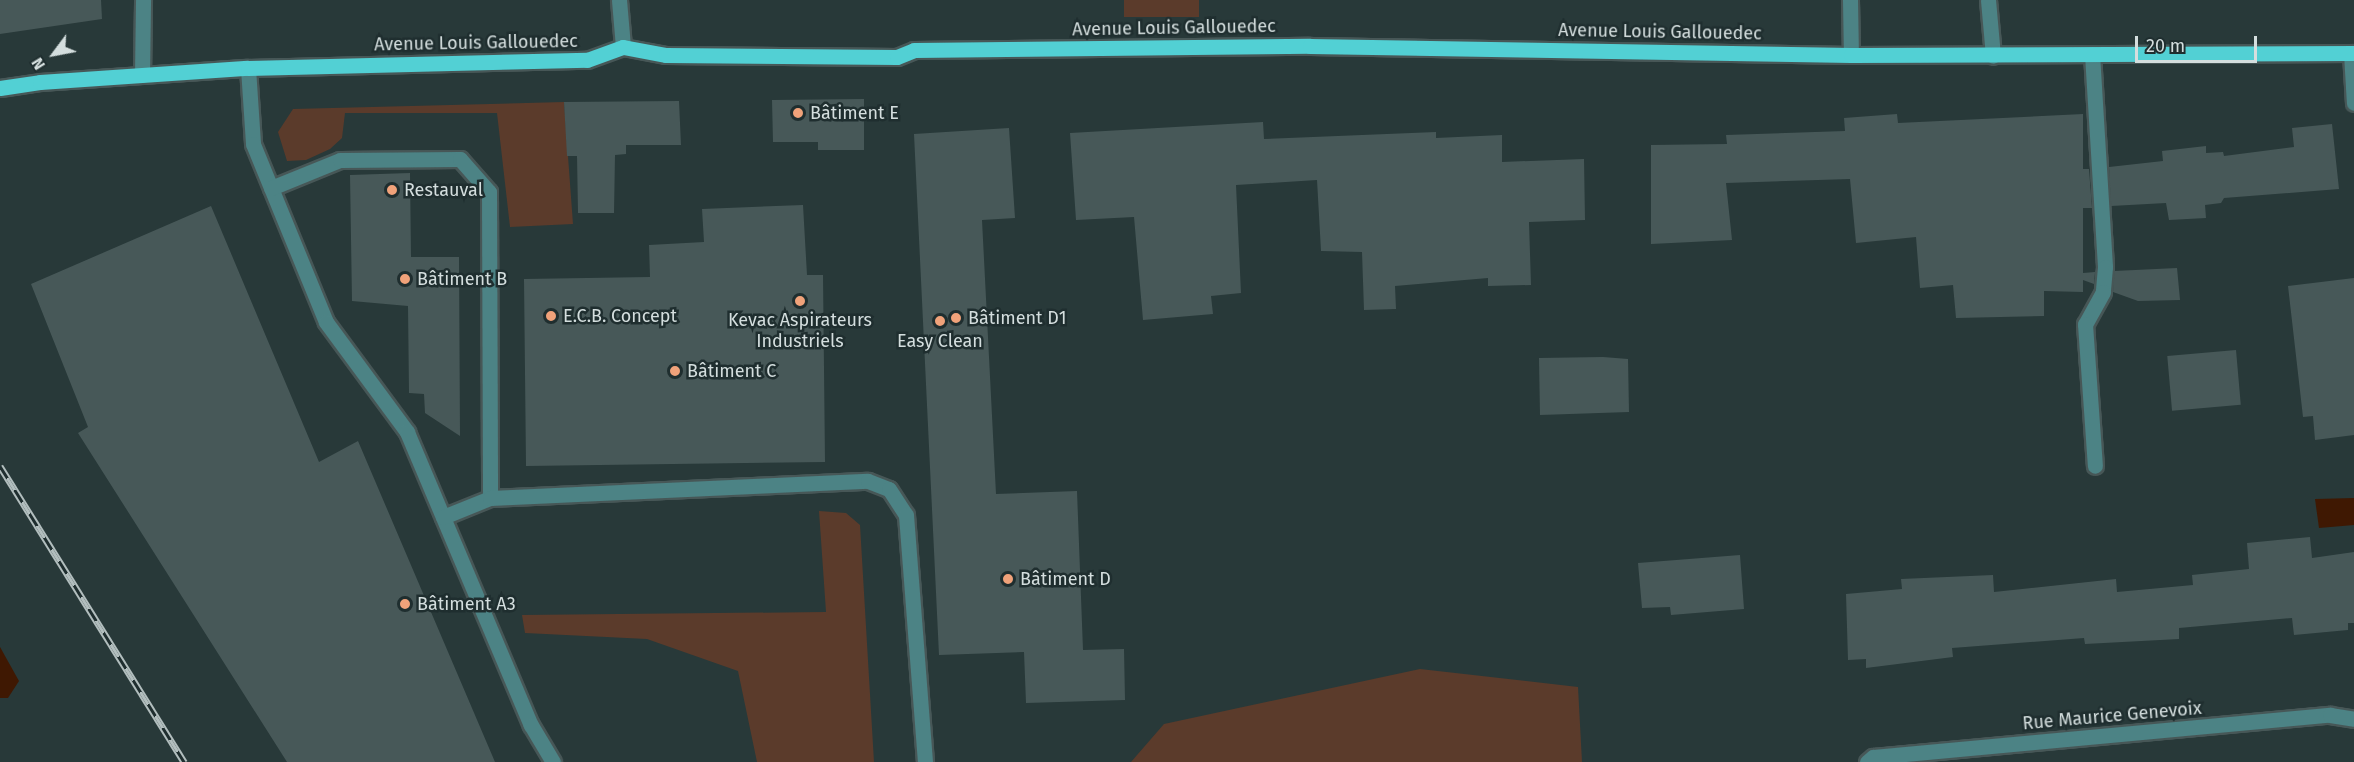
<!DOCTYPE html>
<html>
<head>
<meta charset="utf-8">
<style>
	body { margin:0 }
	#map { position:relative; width:2354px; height:762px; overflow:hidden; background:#283939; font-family:"Fira Sans",sans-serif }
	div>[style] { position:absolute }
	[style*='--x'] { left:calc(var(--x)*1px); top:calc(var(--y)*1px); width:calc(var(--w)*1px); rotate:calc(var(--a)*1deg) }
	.green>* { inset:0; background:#5b3b2b; transform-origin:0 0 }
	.water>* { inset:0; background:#3f1802 }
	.building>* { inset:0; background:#475858; transform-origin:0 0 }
	.roads { filter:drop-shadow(2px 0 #475757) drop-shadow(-2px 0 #475757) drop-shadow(0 2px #475757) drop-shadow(0 -2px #475757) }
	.minor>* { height:15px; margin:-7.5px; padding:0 7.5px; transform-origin:7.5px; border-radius:7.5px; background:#4c8385 }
	.major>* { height:15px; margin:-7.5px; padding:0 7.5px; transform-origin:7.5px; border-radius:7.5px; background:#52d0d4 }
	.rail>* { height:7px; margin-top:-3.5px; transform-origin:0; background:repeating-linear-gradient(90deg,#1f2e2f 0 14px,#b2bebe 0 28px); box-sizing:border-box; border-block:2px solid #b2bebe }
	.dots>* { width:16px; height:16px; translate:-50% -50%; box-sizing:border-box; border:3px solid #1f2e2f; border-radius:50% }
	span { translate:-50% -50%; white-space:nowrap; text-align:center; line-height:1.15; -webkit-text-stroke:5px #1f2e2f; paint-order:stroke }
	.street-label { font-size:18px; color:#d4dede }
	.poi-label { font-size:18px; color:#d4dede }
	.left { translate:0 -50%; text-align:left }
	.north { position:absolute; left:24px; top:24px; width:60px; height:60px; -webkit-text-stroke:4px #1f2e2f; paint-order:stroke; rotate:238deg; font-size:16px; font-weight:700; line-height:24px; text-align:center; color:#d4dede }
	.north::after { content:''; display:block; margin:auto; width:21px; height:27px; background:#d4dede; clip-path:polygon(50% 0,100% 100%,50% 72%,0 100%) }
	.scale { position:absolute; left:2135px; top:36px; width:122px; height:27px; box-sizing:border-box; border:3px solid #d4dede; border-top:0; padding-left:8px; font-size:18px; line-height:21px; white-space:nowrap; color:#d4dede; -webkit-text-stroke:4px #1f2e2f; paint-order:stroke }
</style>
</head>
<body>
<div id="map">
	<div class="green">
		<div style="left:1124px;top:0;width:75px;height:17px"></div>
		<div style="clip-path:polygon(564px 102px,573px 224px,510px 227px,497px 113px,345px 113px,342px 138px,330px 149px,306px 160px,287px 161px,278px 132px,293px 109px)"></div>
		<div style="clip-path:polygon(819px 511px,846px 513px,860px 525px,874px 762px,757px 762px,738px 671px,647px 639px,525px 633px,522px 615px,826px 612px)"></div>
		<div style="clip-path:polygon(1420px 669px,1578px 687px,1582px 762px,1131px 762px,1164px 724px)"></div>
	</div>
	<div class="water">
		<div style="clip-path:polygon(2354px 498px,2354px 525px,2319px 528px,2315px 499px)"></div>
		<div style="clip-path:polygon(0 647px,19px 681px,8px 698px,0 698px)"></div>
	</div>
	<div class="building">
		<div style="clip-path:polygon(0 0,101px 0,102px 19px,0 34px)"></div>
		<div style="clip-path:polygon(864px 99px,864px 150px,818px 150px,818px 142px,773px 142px,772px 100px)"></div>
		<div style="clip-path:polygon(679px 101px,681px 145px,626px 145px,626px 154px,615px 155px,614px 213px,578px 213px,577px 156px,567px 156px,564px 102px)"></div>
		<div style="clip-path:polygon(1897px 114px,1898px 123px,2083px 114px,2083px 169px,2089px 169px,2092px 208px,2083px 208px,2083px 273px,2095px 272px,2094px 284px,2083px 280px,2083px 292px,2044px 291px,2044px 316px,1956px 318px,1953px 285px,1920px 288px,1916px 237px,1856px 243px,1850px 179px,1726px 183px,1732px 240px,1651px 244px,1651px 145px,1727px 144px,1726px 135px,1845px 131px,1844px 118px)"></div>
		<div style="clip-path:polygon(1263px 122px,1264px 139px,1436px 132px,1436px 138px,1502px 135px,1502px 162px,1584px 159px,1585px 220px,1529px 222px,1531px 285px,1488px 286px,1488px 278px,1395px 286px,1396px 309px,1364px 310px,1362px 252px,1321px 251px,1317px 180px,1236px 185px,1241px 293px,1211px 296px,1213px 314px,1143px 320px,1134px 217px,1076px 220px,1070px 133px)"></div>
		<div style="clip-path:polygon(2332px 124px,2339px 189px,2224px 198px,2221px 203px,2205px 205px,2206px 218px,2169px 220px,2166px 203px,2111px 206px,2109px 167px,2163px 161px,2162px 151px,2206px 146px,2206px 153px,2223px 152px,2224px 156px,2294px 147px,2292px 128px)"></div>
		<div style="clip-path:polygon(1009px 128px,1015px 218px,982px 220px,996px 494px,1077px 491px,1083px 650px,1124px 649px,1125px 700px,1026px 703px,1024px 652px,939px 655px,914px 134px)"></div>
		<div style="clip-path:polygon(410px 173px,411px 257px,459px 257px,460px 436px,425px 413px,424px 394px,409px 393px,408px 306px,352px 301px,350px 175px)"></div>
		<div style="clip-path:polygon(803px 205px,807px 275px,823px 275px,825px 462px,526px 466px,524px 279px,650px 277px,649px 245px,704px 242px,702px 209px)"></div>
		<div style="clip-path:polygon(211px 206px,319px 462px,358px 441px,495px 762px,287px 762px,78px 433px,88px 427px,31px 284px)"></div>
		<div style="clip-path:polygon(2177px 268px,2180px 300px,2138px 301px,2113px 292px,2114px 271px)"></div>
		<div style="clip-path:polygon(2354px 278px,2354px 435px,2315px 440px,2313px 416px,2303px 417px,2288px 286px)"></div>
		<div style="left:2236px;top:350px;width:55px;height:69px;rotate:85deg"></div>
		<div style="clip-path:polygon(1603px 357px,1628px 359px,1629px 412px,1540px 415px,1539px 358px)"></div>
		<div style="clip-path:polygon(2310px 537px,2312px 558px,2354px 552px,2354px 623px,2348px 623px,2348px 630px,2294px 635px,2292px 618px,2179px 628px,2179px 639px,2085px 644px,2084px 638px,1952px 648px,1953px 657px,1866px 668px,1866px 659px,1848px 660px,1846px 594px,1902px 589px,1901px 579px,1993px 575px,1994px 592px,2116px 579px,2117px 592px,2193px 585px,2192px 575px,2249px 569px,2247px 543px)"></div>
		<div style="clip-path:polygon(1740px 555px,1744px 609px,1671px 615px,1670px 607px,1642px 608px,1638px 563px)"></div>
	</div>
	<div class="roads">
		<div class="minor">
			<div style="--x:619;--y:0;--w:47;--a:85.1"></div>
			<div style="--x:1850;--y:0;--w:55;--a:89"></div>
			<div style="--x:1988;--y:0;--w:56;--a:84.9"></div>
			<div style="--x:2351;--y:53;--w:50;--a:86.6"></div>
			<div style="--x:2092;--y:54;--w:213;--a:86.5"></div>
			<div style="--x:2105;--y:267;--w:25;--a:95"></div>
			<div style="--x:2103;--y:292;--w:37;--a:119"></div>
			<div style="--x:2085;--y:324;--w:142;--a:86"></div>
			<div style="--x:248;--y:68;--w:76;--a:86.2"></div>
			<div style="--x:253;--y:144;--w:192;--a:67.7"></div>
			<div style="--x:326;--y:322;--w:137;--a:53.6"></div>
			<div style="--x:407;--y:432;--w:318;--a:67.1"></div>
			<div style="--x:531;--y:725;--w:43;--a:59.3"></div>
			<div style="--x:142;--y:75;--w:75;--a:-89.2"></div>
			<div style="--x:271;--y:188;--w:74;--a:-22.1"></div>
			<div style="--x:340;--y:160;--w:120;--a:-0.5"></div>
			<div style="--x:460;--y:159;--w:44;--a:48.7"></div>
			<div style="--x:489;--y:192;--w:306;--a:89.8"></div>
			<div style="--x:443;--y:517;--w:51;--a:-22"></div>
			<div style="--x:490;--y:498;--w:378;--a:-2.6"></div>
			<div style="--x:868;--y:481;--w:22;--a:21"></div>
			<div style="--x:889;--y:489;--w:31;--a:57"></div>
			<div style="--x:906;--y:515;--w:248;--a:85.6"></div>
			<div style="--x:1867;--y:762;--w:8;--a:-40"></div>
			<div style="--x:1873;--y:757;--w:459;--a:-5.3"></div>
			<div style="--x:2330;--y:715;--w:24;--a:9"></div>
		</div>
		<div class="major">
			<div style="--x:0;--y:88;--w:40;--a:-8.5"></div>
			<div style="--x:40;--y:82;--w:208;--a:-3.9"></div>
			<div style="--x:248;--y:68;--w:339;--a:-1.4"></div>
			<div style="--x:587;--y:60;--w:38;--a:-20"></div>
			<div style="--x:623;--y:47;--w:44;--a:10.5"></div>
			<div style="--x:666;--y:55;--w:231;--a:0.5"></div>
			<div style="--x:897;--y:57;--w:18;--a:-22"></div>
			<div style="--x:914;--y:50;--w:396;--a:-0.6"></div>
			<div style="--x:1310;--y:46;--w:541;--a:0.95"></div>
			<div style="--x:1851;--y:55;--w:503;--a:-0.23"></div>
		</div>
	</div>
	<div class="rail">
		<div style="--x:0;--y:466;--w:349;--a:58.1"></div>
	</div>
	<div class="dots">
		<div style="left:798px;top:113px;background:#f0a27a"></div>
		<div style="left:392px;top:190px;background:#f0a27a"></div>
		<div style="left:405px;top:279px;background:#f0a27a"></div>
		<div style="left:800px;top:301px;background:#f0a27a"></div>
		<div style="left:551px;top:316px;background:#f0a27a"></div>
		<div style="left:956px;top:318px;background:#f0a27a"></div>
		<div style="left:940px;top:321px;background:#f0a27a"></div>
		<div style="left:675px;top:371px;background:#f0a27a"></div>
		<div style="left:1008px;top:579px;background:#f0a27a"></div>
		<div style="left:405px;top:604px;background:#f0a27a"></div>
	</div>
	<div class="street-label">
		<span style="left:1174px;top:28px;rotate:-1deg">Avenue Louis Gallouedec</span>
		<span style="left:1660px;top:32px;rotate:1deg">Avenue Louis Gallouedec</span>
		<span style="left:476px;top:43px;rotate:-1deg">Avenue Louis Gallouedec</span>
		<span style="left:2112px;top:716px;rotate:-5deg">Rue Maurice Genevoix</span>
	</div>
	<div class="poi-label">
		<span class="left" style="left:810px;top:113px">Bâtiment E</span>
		<span class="left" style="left:404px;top:190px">Restauval</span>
		<span class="left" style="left:417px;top:279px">Bâtiment B</span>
		<span class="left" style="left:563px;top:316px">E.C.B. Concept</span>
		<span class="left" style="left:968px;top:318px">Bâtiment D1</span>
		<span style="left:800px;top:331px">Kevac Aspirateurs<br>Industriels</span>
		<span style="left:940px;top:341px">Easy Clean</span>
		<span class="left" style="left:687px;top:371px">Bâtiment C</span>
		<span class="left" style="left:1020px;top:579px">Bâtiment D</span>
		<span class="left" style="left:417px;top:604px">Bâtiment A3</span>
	</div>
	<div class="north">N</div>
	<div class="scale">20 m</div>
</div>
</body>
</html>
